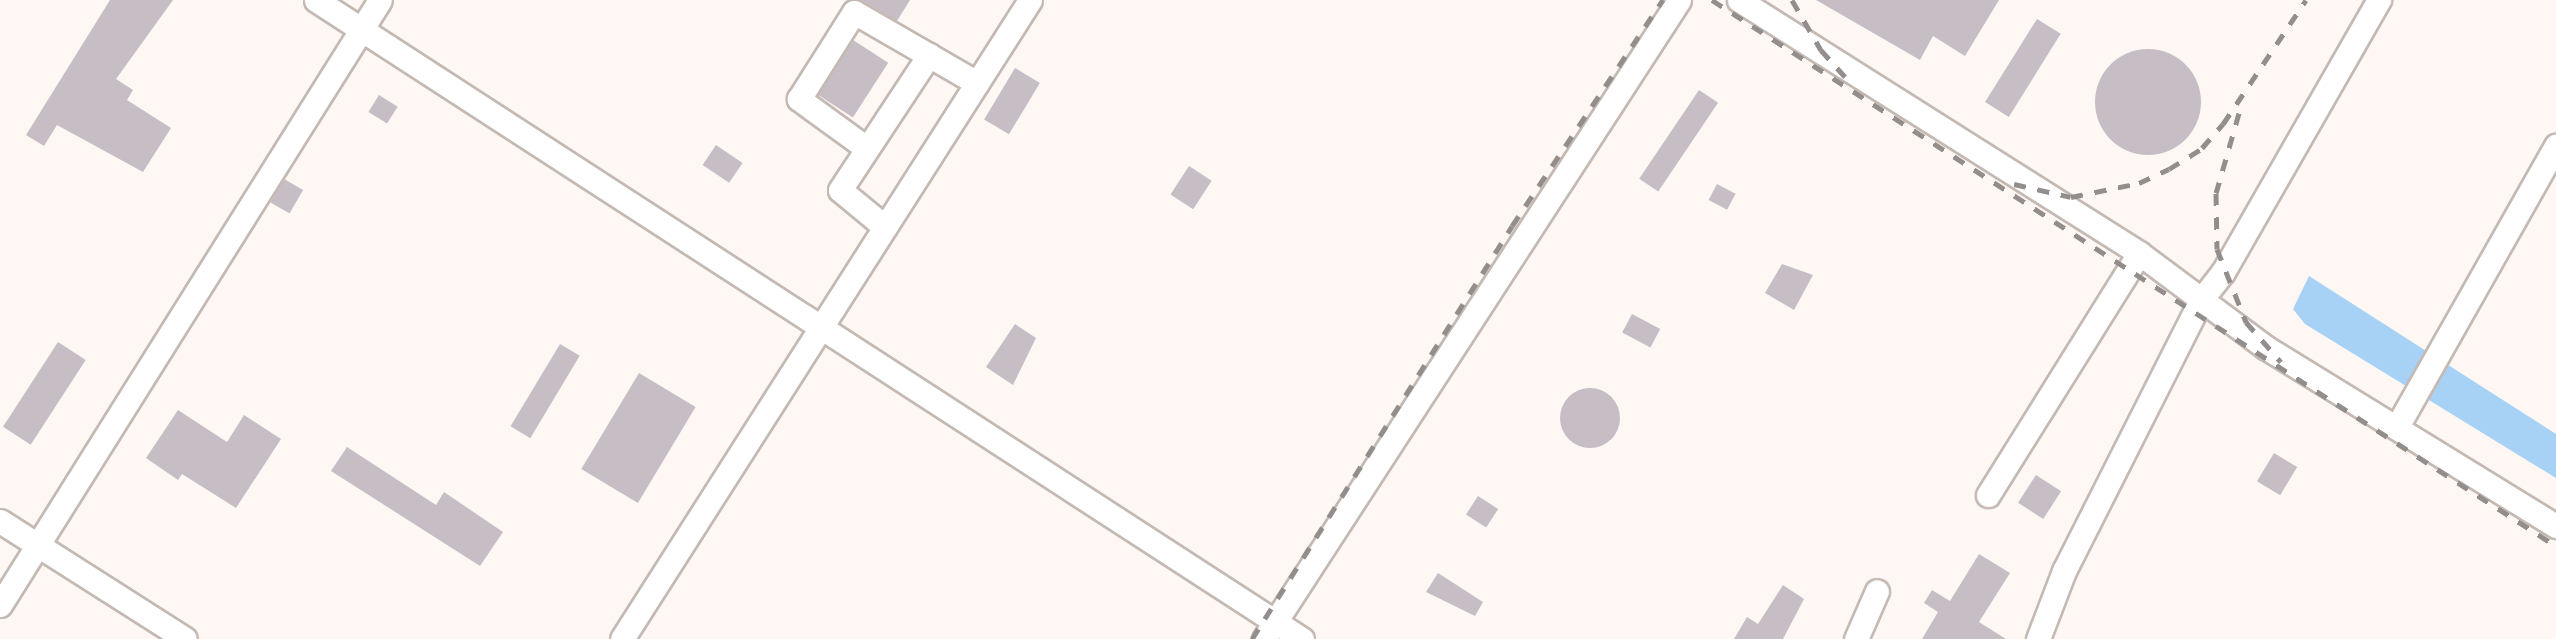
<!DOCTYPE html>
<html>
<head>
<meta charset="utf-8">
<style>
	body { margin:0 }
	#map { position:relative; width:2556px; height:639px; overflow:hidden; background:#fef7f3; font-family:"Source Serif 4",serif }
	div>[style] { position:absolute }
	[style*='--x'] { left:calc(var(--x)*1px); top:calc(var(--y)*1px); width:calc(var(--w)*1px); rotate:calc(var(--a)*1deg) }
	.water>* { inset:0; background:#a7d2f5 }
	.building>* { inset:0; background:#c7bdc5; transform-origin:0 0 }
	.round { border-radius:50% }
	.roads { filter:drop-shadow(2px 0 #c4b9b3) drop-shadow(-2px 0 #c4b9b3) drop-shadow(0 2px #c4b9b3) drop-shadow(0 -2px #c4b9b3) }
	.minor>* { height:23px; margin:-11.5px; padding:0 11.5px; transform-origin:11.5px; border-radius:11.5px; background:#fff }
	.rail>* { height:5px; margin-top:-2.5px; transform-origin:0; background:repeating-linear-gradient(90deg,#938e8b 0 12px,transparent 0 24px) }
	span { translate:-50% -50%; white-space:nowrap; text-align:center; line-height:1.15; -webkit-text-stroke:7px #fef7f3; paint-order:stroke }
</style>
</head>
<body>
<div id="map">
	<div class="water">
		<div style="clip-path:polygon(2309px 276px,2556px 434px,2556px 478px,2305px 324px,2293px 309px)"></div>
	</div>
	<div class="building">
		<div style="clip-path:polygon(110px 0,173px 0,116px 79px,133px 90px,127px 100px,171px 128px,143px 172px,57px 125px,44px 146px,26px 135px)"></div>
		<div style="clip-path:polygon(861px 0,910px 0,897px 21px)"></div>
		<div style="clip-path:polygon(1816px 0,1999px 0,1965px 56px,1933px 36px,1920px 60px)"></div>
		<div style="left:2037px;top:19px;width:28px;height:98px;rotate:32deg"></div>
		<div style="left:853px;top:40px;width:42px;height:65px;rotate:33deg"></div>
		<div class="round" style="left:2095px;top:49px;width:106px;height:106px"></div>
		<div style="left:1015px;top:68px;width:29px;height:60px;rotate:31deg"></div>
		<div style="left:1699px;top:90px;width:23px;height:107px;rotate:34deg"></div>
		<div style="left:379px;top:95px;width:22px;height:20px;rotate:32deg"></div>
		<div style="left:716px;top:145px;width:32px;height:24px;rotate:34deg"></div>
		<div style="left:1189px;top:166px;width:27px;height:34px;rotate:33deg"></div>
		<div style="left:284px;top:179px;width:22px;height:27px;rotate:30deg"></div>
		<div style="left:1717px;top:184px;width:21px;height:18px;rotate:28deg"></div>
		<div style="clip-path:polygon(1782px 264px,1813px 275px,1794px 310px,1765px 293px)"></div>
		<div style="left:1632px;top:314px;width:32px;height:21px;rotate:28deg"></div>
		<div style="clip-path:polygon(1015px 324px,1036px 338px,1013px 385px,986px 367px)"></div>
		<div style="left:58px;top:342px;width:33px;height:101px;rotate:33deg"></div>
		<div style="left:560px;top:344px;width:23px;height:96px;rotate:31deg"></div>
		<div style="left:639px;top:373px;width:66px;height:112px;rotate:31deg"></div>
		<div class="round" style="left:1560px;top:388px;width:60px;height:60px"></div>
		<div style="clip-path:polygon(178px 410px,227px 442px,244px 415px,281px 439px,236px 508px,182px 474px,178px 480px,146px 458px)"></div>
		<div style="clip-path:polygon(347px 447px,436px 505px,444px 492px,503px 532px,480px 566px,331px 471px)"></div>
		<div style="left:2274px;top:453px;width:27px;height:33px;rotate:31deg"></div>
		<div style="left:2036px;top:475px;width:30px;height:33px;rotate:33deg"></div>
		<div style="left:1478px;top:496px;width:24px;height:22px;rotate:33deg"></div>
		<div style="clip-path:polygon(1979px 554px,2010px 573px,1979px 622px,2006px 639px,1922px 639px,1938px 612px,1924px 603px,1932px 590px,1950px 601px)"></div>
		<div style="clip-path:polygon(1438px 573px,1483px 602px,1475px 616px,1426px 592px)"></div>
		<div style="clip-path:polygon(1783px 585px,1804px 599px,1783px 639px,1734px 639px,1747px 617px,1758px 624px)"></div>
	</div>
	<div class="roads">
		<div class="minor">
			<div style="--x:316;--y:0;--w:1175;--a:32.95"></div>
			<div style="--x:1739;--y:0;--w:473;--a:32.3"></div>
			<div style="--x:2139;--y:253;--w:157;--a:36.7"></div>
			<div style="--x:2265;--y:347;--w:342;--a:31.6"></div>
			<div style="--x:865;--y:147;--w:82;--a:-144"></div>
			<div style="--x:799;--y:99;--w:103;--a:-57.7"></div>
			<div style="--x:854;--y:12;--w:142;--a:30"></div>
			<div style="--x:885;--y:227;--w:58;--a:-140.6"></div>
			<div style="--x:840;--y:190;--w:162;--a:-56.6"></div>
			<div style="--x:2398;--y:425;--w:321;--a:-60.5"></div>
			<div style="--x:1988;--y:495;--w:285;--a:-58"></div>
			<div style="--x:0;--y:521;--w:219;--a:32.5"></div>
			<div style="--x:0;--y:605;--w:714;--a:-57.87"></div>
			<div style="--x:622;--y:639;--w:758;--a:-57.44"></div>
			<div style="--x:1264;--y:639;--w:762;--a:-57"></div>
			<div style="--x:1856;--y:639;--w:52;--a:-66.4"></div>
			<div style="--x:2038;--y:639;--w:73;--a:-69.1"></div>
			<div style="--x:2064;--y:571;--w:304;--a:-63.2"></div>
			<div style="--x:2201;--y:300;--w:36;--a:-52"></div>
			<div style="--x:2223;--y:272;--w:314;--a:-60.2"></div>
		</div>
	</div>
	<div class="rail">
		<div style="--x:1712;--y:0;--w:1005;--a:32.9"></div>
		<div style="--x:1792;--y:0;--w:58;--a:59.9"></div>
		<div style="--x:1821;--y:50;--w:36;--a:48"></div>
		<div style="--x:2239;--y:113;--w:83;--a:106"></div>
		<div style="--x:2216;--y:193;--w:56;--a:89"></div>
		<div style="--x:2217;--y:249;--w:79;--a:68.3"></div>
		<div style="--x:2246;--y:322;--w:53;--a:48.8"></div>
		<div style="--x:2014;--y:184;--w:58;--a:12.8"></div>
		<div style="--x:2071;--y:197;--w:69;--a:-11.6"></div>
		<div style="--x:2139;--y:183;--w:33;--a:-25"></div>
		<div style="--x:2169;--y:169;--w:39;--a:-32"></div>
		<div style="--x:2202;--y:148;--w:32;--a:-49"></div>
		<div style="--x:2223;--y:124;--w:149;--a:-56.2"></div>
		<div style="--x:1252;--y:639;--w:488;--a:-57.8"></div>
		<div style="--x:1512;--y:226;--w:272;--a:-56.3"></div>
	</div>
</div>
</body>
</html>
